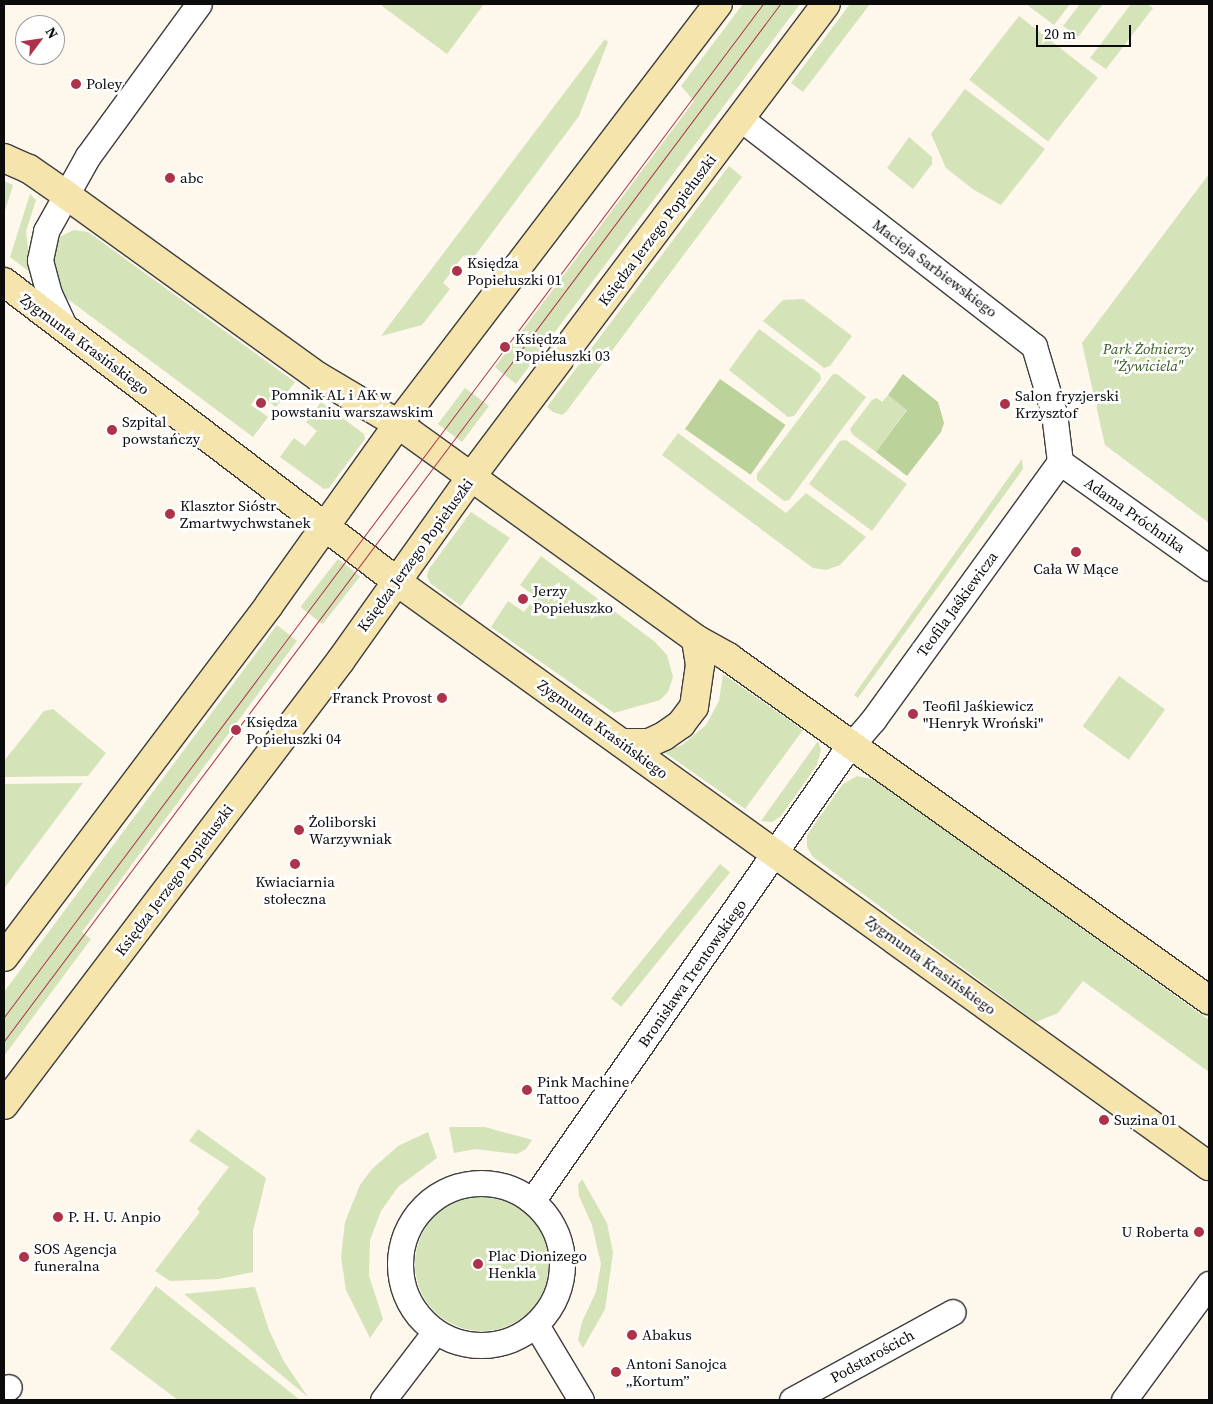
<!DOCTYPE html>
<html>
<head>
<meta charset="utf-8">
<style>
	body { margin:0 }
	#map { position:relative; width:1213px; height:1404px; overflow:hidden; background:#fdf7ec; font-family:"Source Serif 4",serif }
	div>[style] { position:absolute }
	[style*='--x'] { left:calc(var(--x)*1px); top:calc(var(--y)*1px); width:calc(var(--w)*1px); rotate:calc(var(--a)*1deg) }
	.green>* { inset:0; background:#d5e3b9; transform-origin:0 0 }
	.round { border-radius:50% }
	.forest>* { inset:0; background:#bbd29a; transform-origin:0 0 }
	.roads { filter:drop-shadow(1px 0 #3e3e3e) drop-shadow(-1px 0 #3e3e3e) drop-shadow(0 1px #3e3e3e) drop-shadow(0 -1px #3e3e3e) }
	.street>* { height:25px; margin:-12.5px; padding:0 12.5px; transform-origin:12.5px; border-radius:12.5px; background:#fff }
	.street>.ring { margin:-12.5px; padding:0; box-sizing:content-box; background:none; border:25px solid #fff; border-radius:50% }
	.secondary>* { height:28px; margin:-14px; padding:0 14px; transform-origin:14px; border-radius:14px; background:#f6e4ad }
	.tram>* { height:1px; margin:-0.5px; padding:0 0.5px; transform-origin:0.5px; border-radius:0.5px; background:#ac334a }
	.dots>* { width:14px; height:14px; translate:-50% -50%; box-sizing:border-box; border:2px solid #fff; border-radius:50% }
	span { translate:-50% -50%; white-space:nowrap; text-align:center; line-height:1.15; -webkit-text-stroke:5px #fff; paint-order:stroke }
	.poi-label { font-size:15px; color:#0b0b0b }
	.left { translate:0 -50%; text-align:left }
	.right { translate:-100% -50%; text-align:right }
	.street-label { font-size:15px; color:#0b0b0b }
	.park-label { font-size:15px; color:#375b23; font-style:italic }
	.frame { position:absolute; inset:0; border:5px solid #0b0b0b; pointer-events:none }
	.north { position:absolute; left:15px; top:15px; width:50px; height:50px; box-sizing:border-box; background:#fff; border:1px solid #9d9d9d; border-radius:50%; rotate:59deg; font-size:14px; font-weight:700; line-height:20px; text-align:center; color:#0b0b0b }
	.north::after { content:''; display:block; margin:auto; width:18px; height:22px; background:#ac334a; clip-path:polygon(50% 0,100% 100%,50% 72%,0 100%) }
	.scale { position:absolute; left:1036px; top:25px; width:95px; height:22px; box-sizing:border-box; border:2px solid #0b0b0b; border-top:0; padding-left:6px; font-size:15px; line-height:18px; white-space:nowrap; color:#0b0b0b; -webkit-text-stroke:4px #fff; paint-order:stroke }
</style>
</head>
<body>
<div id="map">
	<div class="green">
		<div style="clip-path:polygon(383px 4px,484px 4px,447px 54px,382px 6px)"></div>
		<div style="clip-path:polygon(743px 4px,800px 4px,516px 384px,495px 367px,694px 101px,681px 86px)"></div>
		<div style="clip-path:polygon(850px 4px,870px 4px,803px 92px,791px 83px)"></div>
		<div style="clip-path:polygon(1026px 4px,1070px 4px,1054px 25px)"></div>
		<div style="clip-path:polygon(1080px 4px,1103px 4px,1078px 37px,1063px 26px)"></div>
		<div style="clip-path:polygon(1131px 4px,1147px 4px,1153px 8px,1106px 69px,1090px 58px)"></div>
		<div style="left:1019px;top:16px;width:100px;height:81px;rotate:38deg"></div>
		<div style="clip-path:polygon(605px 39px,608px 42px,579px 116px,471px 261px,463px 256px,443px 283px,450px 289px,422px 325px,381px 336px)"></div>
		<div style="clip-path:polygon(965px 89px,1045px 149px,1001px 205px,974px 190px,946px 168px,931px 134px)"></div>
		<div style="clip-path:polygon(909px 137px,932px 157px,932px 164px,913px 189px,887px 168px)"></div>
		<div style="clip-path:polygon(729px 166px,742px 177px,566px 412px,562px 415px,553px 412px,547px 407px)"></div>
		<div style="clip-path:polygon(1209px 174px,1209px 523px,1105px 445px,1082px 343px)"></div>
		<div style="clip-path:polygon(4px 181px,13px 185px,4px 214px)"></div>
		<div style="clip-path:polygon(30px 194px,36px 200px,26px 231px,31px 273px,10px 257px)"></div>
		<div style="clip-path:polygon(74px 230px,88px 232px,295px 382px,276px 407px,258px 394px,251px 405px,268px 417px,253px 437px,57px 291px,50px 264px,57px 238px)"></div>
		<div style="clip-path:polygon(803px 299px,852px 336px,830px 366px,824px 368px,763px 321px,783px 300px)"></div>
		<div style="clip-path:polygon(759px 329px,820px 374px,821px 379px,794px 416px,788px 417px,729px 370px)"></div>
		<div style="clip-path:polygon(833px 374px,837px 374px,866px 397px,789px 500px,784px 501px,757px 480px,757px 474px)"></div>
		<div style="left:465px;top:388px;width:30px;height:45px;rotate:37deg"></div>
		<div style="clip-path:polygon(888px 395px,907px 409px,876px 452px,852px 434px,850px 429px,872px 400px,877px 398px,882px 402px)"></div>
		<div style="clip-path:polygon(321px 402px,364px 434px,365px 439px,329px 488px,324px 489px,280px 457px,294px 438px,305px 446px,317px 431px,306px 422px)"></div>
		<div style="clip-path:polygon(678px 433px,786px 513px,806px 493px,866px 537px,840px 565px,826px 570px,813px 568px,662px 455px)"></div>
		<div style="clip-path:polygon(846px 440px,907px 484px,872px 531px,809px 484px,840px 441px)"></div>
		<div style="clip-path:polygon(1022px 459px,1023px 469px,858px 698px,854px 695px)"></div>
		<div style="clip-path:polygon(471px 512px,510px 538px,461px 606px,430px 583px,427px 576px,429px 569px)"></div>
		<div style="clip-path:polygon(541px 556px,655px 642px,667px 655px,673px 677px,668px 692px,660px 700px,614px 713px,491px 627px,508px 601px,524px 612px,536px 597px,520px 585px)"></div>
		<div style="left:338px;top:559px;width:28px;height:61px;rotate:38deg"></div>
		<div style="clip-path:polygon(277px 625px,297px 641px,82px 932px,91px 939px,4px 1056px,4px 992px)"></div>
		<div style="clip-path:polygon(723px 674px,803px 730px,745px 809px,664px 752px,682px 745px,706px 725px,719px 701px)"></div>
		<div style="left:1119px;top:676px;width:57px;height:62px;rotate:36deg"></div>
		<div style="clip-path:polygon(53px 709px,106px 753px,88px 776px,4px 777px,4px 761px,44px 711px)"></div>
		<div style="clip-path:polygon(818px 741px,821px 750px,817px 765px,781px 816px,772px 822px,761px 821px)"></div>
		<div style="clip-path:polygon(857px 776px,876px 780px,1209px 1020px,1209px 1072px,1083px 981px,1058px 1013px,1036px 1022px,813px 857px,807px 847px,807px 835px,843px 784px)"></div>
		<div style="clip-path:polygon(83px 783px,14px 875px,4px 889px,4px 784px)"></div>
		<div style="left:720px;top:864px;width:13px;height:173px;rotate:39deg"></div>
		<div style="clip-path:polygon(449px 1127px,485px 1127px,532px 1140px,526px 1149px,517px 1154px,475px 1149px,454px 1153px)"></div>
		<div style="clip-path:polygon(198px 1129px,266px 1178px,253px 1231px,253px 1272px,219px 1279px,170px 1281px,155px 1271px,200px 1212px,197px 1209px,229px 1167px,189px 1141px)"></div>
		<div style="clip-path:polygon(428px 1132px,437px 1158px,398px 1187px,381px 1211px,370px 1240px,369px 1276px,383px 1319px,370px 1338px,346px 1290px,341px 1257px,345px 1222px,360px 1185px,372px 1169px,398px 1146px)"></div>
		<div style="clip-path:polygon(582px 1179px,607px 1223px,613px 1253px,605px 1309px,583px 1348px,578px 1340px,582px 1322px,596px 1292px,601px 1264px,592px 1225px,579px 1196px,578px 1185px)"></div>
		<div class="round" style="left:415px;top:1197px;width:134px;height:134px"></div>
		<div style="clip-path:polygon(156px 1286px,300px 1400px,178px 1400px,110px 1349px)"></div>
		<div style="clip-path:polygon(255px 1287px,269px 1330px,283px 1360px,308px 1397px,184px 1294px)"></div>
	</div>
	<div class="forest">
		<div style="clip-path:polygon(903px 374px,938px 402px,944px 423px,941px 432px,907px 476px,876px 452px,907px 410px,888px 395px)"></div>
		<div style="left:720px;top:379px;width:80px;height:61px;rotate:35deg"></div>
	</div>
	<div class="roads">
		<div class="street">
			<div style="--x:740;--y:118;--w:372;--a:37.8"></div>
			<div style="--x:1034;--y:346;--w:70;--a:73.4"></div>
			<div style="--x:1054;--y:413;--w:49;--a:83"></div>
			<div style="--x:65;--y:328;--w:38;--a:-115"></div>
			<div style="--x:49;--y:294;--w:35;--a:-105"></div>
			<div style="--x:40;--y:260;--w:30;--a:-78"></div>
			<div style="--x:46;--y:231;--w:86;--a:-60.8"></div>
			<div style="--x:88;--y:156;--w:188;--a:-53.9"></div>
			<div style="--x:1060;--y:462;--w:183;--a:35.4"></div>
			<div class="ring" style="left:400px;top:1183px;width:137px;height:137px"></div>
			<div style="--x:532;--y:1201;--w:542;--a:-55.14"></div>
			<div style="--x:842;--y:756;--w:48;--a:-49.3"></div>
			<div style="--x:873;--y:720;--w:319;--a:-54.1"></div>
			<div style="--x:536;--y:1325;--w:87;--a:59"></div>
			<div style="--x:4;--y:1391;--w:6;--a:-39"></div>
			<div style="--x:383;--y:1400;--w:86;--a:-52.6"></div>
			<div style="--x:792;--y:1400;--w:183;--a:-28.7"></div>
			<div style="--x:1124;--y:1400;--w:144;--a:-53.8"></div>
		</div>
		<div class="secondary">
			<div style="--x:4;--y:158;--w:27;--a:24"></div>
			<div style="--x:29;--y:169;--w:44;--a:34.8"></div>
			<div style="--x:65;--y:194;--w:313;--a:35.8"></div>
			<div style="--x:319;--y:377;--w:92;--a:30.7"></div>
			<div style="--x:398;--y:424;--w:367;--a:35.8"></div>
			<div style="--x:696;--y:639;--w:37;--a:29"></div>
			<div style="--x:728;--y:657;--w:591;--a:35.49"></div>
			<div style="--x:4;--y:282;--w:493;--a:37.3"></div>
			<div style="--x:396;--y:581;--w:1002;--a:35.74"></div>
			<div style="--x:622;--y:743;--w:27;--a:0"></div>
			<div style="--x:649;--y:743;--w:17;--a:-25"></div>
			<div style="--x:664;--y:736;--w:21;--a:-35"></div>
			<div style="--x:681;--y:724;--w:21;--a:-53"></div>
			<div style="--x:694;--y:707;--w:42;--a:-81.9"></div>
			<div style="--x:700;--y:665;--w:26;--a:-99"></div>
			<div style="--x:4;--y:957;--w:441;--a:-53"></div>
			<div style="--x:269;--y:605;--w:222;--a:-54.5"></div>
			<div style="--x:398;--y:424;--w:528;--a:-52.7"></div>
			<div style="--x:4;--y:1105;--w:558;--a:-52.86"></div>
			<div style="--x:341;--y:660;--w:224;--a:-54.6"></div>
			<div style="--x:471;--y:477;--w:591;--a:-53.11"></div>
		</div>
	</div>
	<div class="tram">
		<div style="--x:4;--y:1017;--w:1266;--a:-53.16"></div>
		<div style="--x:4;--y:1041;--w:1295;--a:-53.19"></div>
	</div>
	<div class="dots">
		<div style="left:76px;top:84px;background:#ac334a"></div>
		<div style="left:170px;top:178px;background:#ac334a"></div>
		<div style="left:457px;top:271px;background:#ac334a"></div>
		<div style="left:505px;top:347px;background:#ac334a"></div>
		<div style="left:261px;top:403px;background:#ac334a"></div>
		<div style="left:1005px;top:404px;background:#ac334a"></div>
		<div style="left:112px;top:430px;background:#ac334a"></div>
		<div style="left:170px;top:514px;background:#ac334a"></div>
		<div style="left:1076px;top:552px;background:#ac334a"></div>
		<div style="left:523px;top:599px;background:#ac334a"></div>
		<div style="left:442px;top:698px;background:#ac334a"></div>
		<div style="left:913px;top:714px;background:#ac334a"></div>
		<div style="left:236px;top:730px;background:#ac334a"></div>
		<div style="left:299px;top:830px;background:#ac334a"></div>
		<div style="left:295px;top:864px;background:#ac334a"></div>
		<div style="left:527px;top:1090px;background:#ac334a"></div>
		<div style="left:1104px;top:1120px;background:#ac334a"></div>
		<div style="left:58px;top:1217px;background:#ac334a"></div>
		<div style="left:1199px;top:1232px;background:#ac334a"></div>
		<div style="left:24px;top:1257px;background:#ac334a"></div>
		<div style="left:478px;top:1264px;background:#ac334a"></div>
		<div style="left:632px;top:1335px;background:#ac334a"></div>
		<div style="left:616px;top:1372px;background:#ac334a"></div>
	</div>
	<div class="poi-label">
		<span class="left" style="left:86px;top:84px">Poley</span>
		<span class="left" style="left:180px;top:178px">abc</span>
		<span class="left" style="left:467px;top:271px">Księdza<br>Popiełuszki 01</span>
		<span class="left" style="left:515px;top:347px">Księdza<br>Popiełuszki 03</span>
		<span class="left" style="left:271px;top:403px">Pomnik AL i AK w<br>powstaniu warszawskim</span>
		<span class="left" style="left:1015px;top:404px">Salon fryzjerski<br>Krzysztof</span>
		<span class="left" style="left:122px;top:430px">Szpital<br>powstańczy</span>
		<span class="left" style="left:180px;top:514px">Klasztor Sióstr<br>Zmartwychwstanek</span>
		<span style="left:1076px;top:569px">Cała W Mące</span>
		<span class="left" style="left:533px;top:599px">Jerzy<br>Popiełuszko</span>
		<span class="right" style="left:432px;top:698px">Franck Provost</span>
		<span class="left" style="left:923px;top:714px">Teofil Jaśkiewicz<br>"Henryk Wroński"</span>
		<span class="left" style="left:246px;top:730px">Księdza<br>Popiełuszki 04</span>
		<span class="left" style="left:309px;top:830px">Żoliborski<br>Warzywniak</span>
		<span style="left:295px;top:890px">Kwiaciarnia<br>stołeczna</span>
		<span class="left" style="left:537px;top:1090px">Pink Machine<br>Tattoo</span>
		<span class="left" style="left:1114px;top:1120px">Suzina 01</span>
		<span class="left" style="left:68px;top:1217px">P. H. U. Anpio</span>
		<span class="right" style="left:1189px;top:1232px">U Roberta</span>
		<span class="left" style="left:34px;top:1257px">SOS Agencja<br>funeralna</span>
		<span class="left" style="left:488px;top:1264px">Plac Dionizego<br>Henkla</span>
		<span class="left" style="left:642px;top:1335px">Abakus</span>
		<span class="left" style="left:626px;top:1372px">Antoni Sanojca<br>„Kortum”</span>
	</div>
	<div class="street-label">
		<span style="left:657px;top:230px;rotate:-53deg">Księdza Jerzego Popiełuszki</span>
		<span style="left:935px;top:268px;rotate:37deg">Macieja Sarbiewskiego</span>
		<span style="left:85px;top:344px;rotate:37deg">Zygmunta Krasińskiego</span>
		<span style="left:1135px;top:515px;rotate:35deg">Adama Próchnika</span>
		<span style="left:415px;top:555px;rotate:-54deg">Księdza Jerzego Popiełuszki</span>
		<span style="left:957px;top:604px;rotate:-54deg">Teofila Jaśkiewicza</span>
		<span style="left:603px;top:729px;rotate:36deg">Zygmunta Krasińskiego</span>
		<span style="left:174px;top:880px;rotate:-53deg">Księdza Jerzego Popiełuszki</span>
		<span style="left:931px;top:965px;rotate:36deg">Zygmunta Krasińskiego</span>
		<span style="left:692px;top:973px;rotate:-55deg">Bronisława Trentowskiego</span>
		<span style="left:872px;top:1356px;rotate:-29deg">Podstarościch</span>
	</div>
	<div class="park-label">
		<span style="left:1148px;top:357px">Park Żołnierzy<br>"Żywiciela"</span>
	</div>
	<div class="frame"></div>
	<div class="north">N</div>
	<div class="scale">20 m</div>
</div>
</body>
</html>
